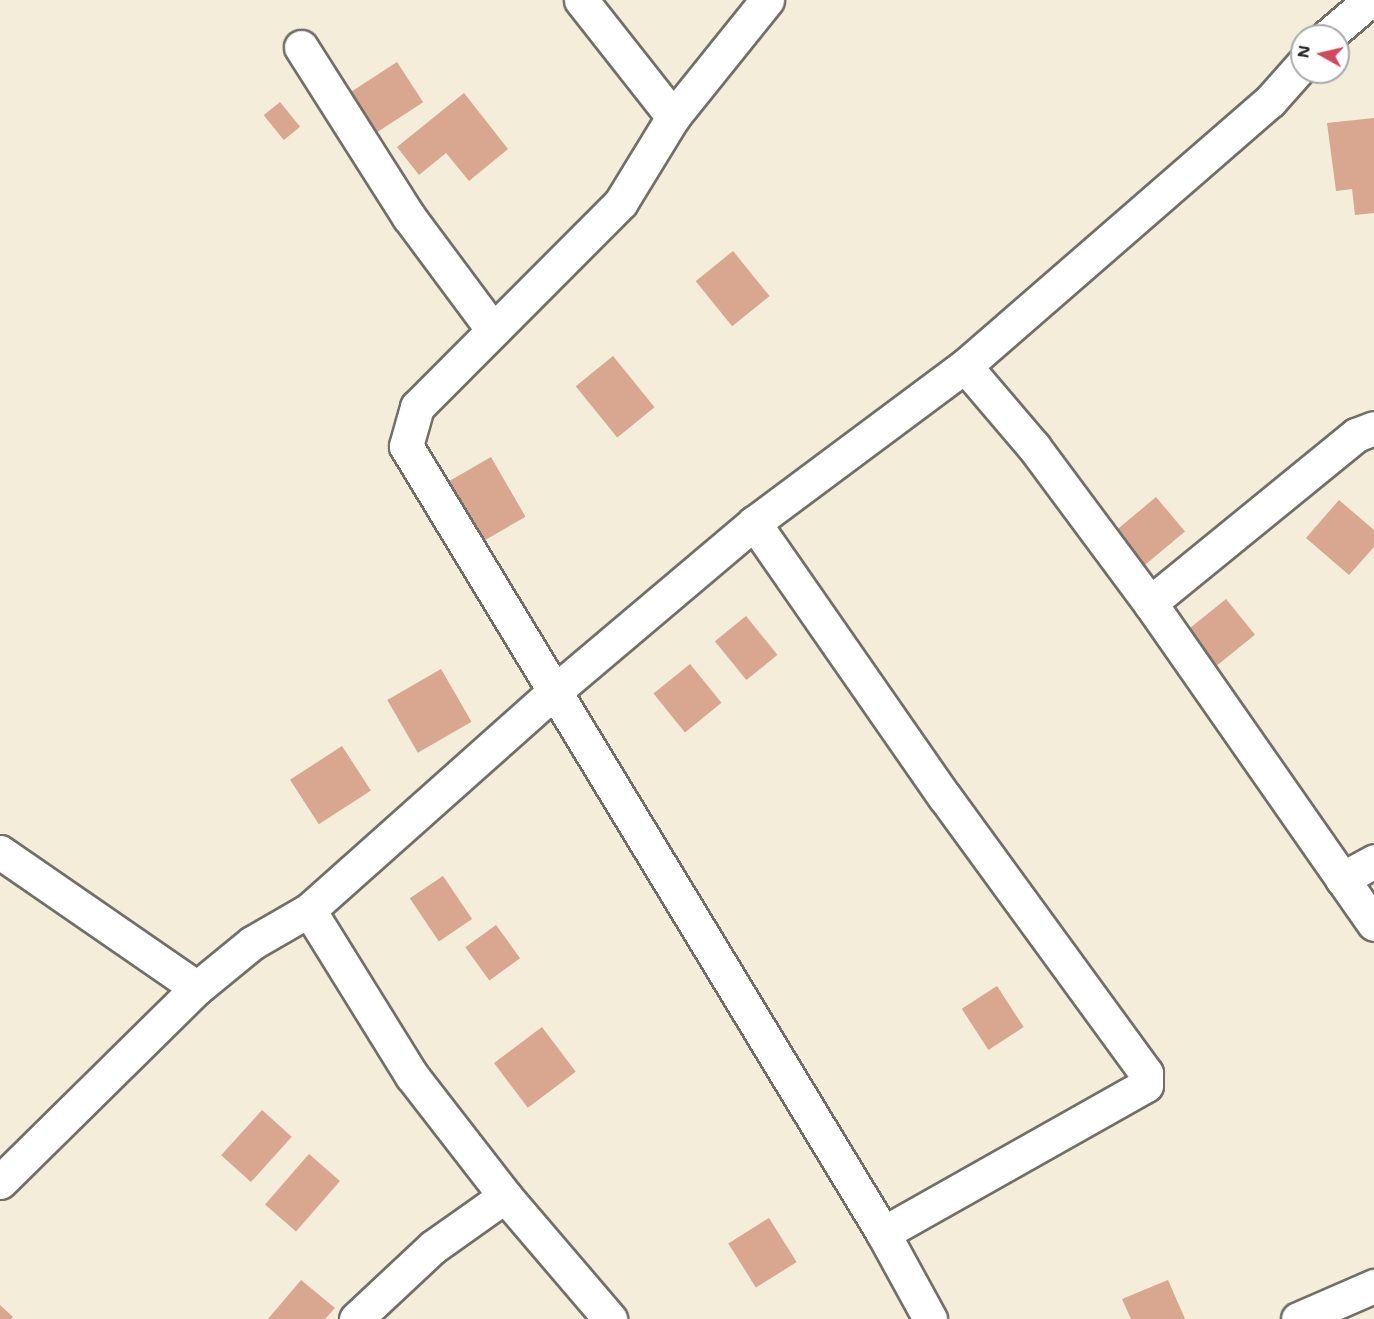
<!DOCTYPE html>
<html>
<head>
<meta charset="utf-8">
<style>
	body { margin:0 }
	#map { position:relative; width:1374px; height:1319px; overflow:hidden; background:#f3edd9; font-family:"Shantell Sans",sans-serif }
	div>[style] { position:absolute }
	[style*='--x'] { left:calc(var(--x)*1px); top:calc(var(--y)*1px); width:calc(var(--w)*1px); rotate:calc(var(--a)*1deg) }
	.building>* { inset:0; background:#d9a690; transform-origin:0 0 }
	.roads { filter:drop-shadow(2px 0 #716f68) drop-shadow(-2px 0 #716f68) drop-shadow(0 2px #716f68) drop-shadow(0 -2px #716f68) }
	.minor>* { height:33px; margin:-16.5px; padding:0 16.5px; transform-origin:16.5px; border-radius:16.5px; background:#fff }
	span { translate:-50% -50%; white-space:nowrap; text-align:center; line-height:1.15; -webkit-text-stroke:4.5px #fff; paint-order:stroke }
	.north { position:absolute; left:1290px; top:24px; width:60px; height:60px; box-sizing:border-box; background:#fff; border:2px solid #aaa; border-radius:50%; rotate:278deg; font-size:16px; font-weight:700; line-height:24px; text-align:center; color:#2b2b2b }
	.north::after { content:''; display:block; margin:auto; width:21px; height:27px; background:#d1495b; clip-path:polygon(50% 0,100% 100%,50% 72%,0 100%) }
</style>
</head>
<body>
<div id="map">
	<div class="building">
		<div style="left:397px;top:62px;width:48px;height:55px;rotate:57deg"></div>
		<div style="clip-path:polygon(464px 93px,508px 149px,469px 181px,446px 153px,419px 175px,397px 147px)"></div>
		<div style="left:280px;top:102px;width:32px;height:21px;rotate:51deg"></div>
		<div style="clip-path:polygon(1374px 118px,1374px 213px,1355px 215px,1352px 189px,1336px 191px,1327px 123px)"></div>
		<div style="left:733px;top:251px;width:58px;height:48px;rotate:51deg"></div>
		<div style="left:613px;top:356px;width:66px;height:48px;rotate:51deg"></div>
		<div style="left:491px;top:457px;width:69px;height:48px;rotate:60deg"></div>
		<div style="left:1156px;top:497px;width:45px;height:62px;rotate:50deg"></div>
		<div style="clip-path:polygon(1339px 500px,1374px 530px,1374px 547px,1349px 575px,1306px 538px)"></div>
		<div style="left:1226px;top:599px;width:46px;height:55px;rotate:51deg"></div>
		<div style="left:746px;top:616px;width:50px;height:40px;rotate:51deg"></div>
		<div style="left:690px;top:664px;width:50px;height:47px;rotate:51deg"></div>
		<div style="left:441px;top:669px;width:61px;height:62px;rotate:60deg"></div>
		<div style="left:342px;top:746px;width:53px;height:62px;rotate:57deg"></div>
		<div style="left:443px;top:876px;width:52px;height:40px;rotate:56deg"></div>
		<div style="left:496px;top:925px;width:41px;height:38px;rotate:54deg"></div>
		<div style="left:997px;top:986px;width:49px;height:42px;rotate:57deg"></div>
		<div style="left:542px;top:1027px;width:56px;height:60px;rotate:53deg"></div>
		<div style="left:262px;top:1110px;width:40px;height:61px;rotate:42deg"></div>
		<div style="left:309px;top:1154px;width:41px;height:67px;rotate:41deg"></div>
		<div style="left:769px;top:1218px;width:52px;height:48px;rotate:58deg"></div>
		<div style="clip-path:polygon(301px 1280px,335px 1308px,325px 1319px,268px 1319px)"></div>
		<div style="clip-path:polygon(1168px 1280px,1185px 1319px,1131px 1319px,1122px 1299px)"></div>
		<div style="clip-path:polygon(0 1305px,13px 1317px,11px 1319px,0 1319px)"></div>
	</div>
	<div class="roads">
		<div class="minor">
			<div style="--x:581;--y:0;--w:149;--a:51.8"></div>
			<div style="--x:1328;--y:36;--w:55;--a:-40.6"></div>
			<div style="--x:301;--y:47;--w:201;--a:57.6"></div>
			<div style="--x:409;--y:217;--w:141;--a:53.4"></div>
			<div style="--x:965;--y:366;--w:106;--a:49.6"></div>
			<div style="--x:1034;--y:447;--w:194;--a:53.4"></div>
			<div style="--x:1150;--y:603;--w:391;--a:55.1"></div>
			<div style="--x:754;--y:523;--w:333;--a:55.2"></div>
			<div style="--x:944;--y:796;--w:343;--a:53.9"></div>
			<div style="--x:1146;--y:1073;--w:12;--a:90"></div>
			<div style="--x:1146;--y:1085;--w:302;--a:150.6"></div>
			<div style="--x:883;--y:1233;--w:920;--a:-121.22"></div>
			<div style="--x:406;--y:446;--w:41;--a:-74.2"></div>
			<div style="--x:417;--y:407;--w:289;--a:-45.1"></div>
			<div style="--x:621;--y:202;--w:100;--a:-58.5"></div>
			<div style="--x:673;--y:117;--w:150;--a:-51.2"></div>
			<div style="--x:1150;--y:603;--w:266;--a:-39.2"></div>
			<div style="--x:1356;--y:435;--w:19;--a:-21"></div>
			<div style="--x:0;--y:852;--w:239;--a:34.6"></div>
			<div style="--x:1342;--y:879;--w:37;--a:-29"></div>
			<div style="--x:309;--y:910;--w:195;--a:58.2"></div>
			<div style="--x:412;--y:1076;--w:152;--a:52.2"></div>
			<div style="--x:505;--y:1196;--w:162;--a:49.5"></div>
			<div style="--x:0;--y:1182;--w:276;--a:-44.6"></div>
			<div style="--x:197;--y:988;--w:71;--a:-39.3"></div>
			<div style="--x:252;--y:943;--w:66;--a:-30.1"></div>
			<div style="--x:309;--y:910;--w:328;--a:-41.7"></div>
			<div style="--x:554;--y:692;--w:262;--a:-40.2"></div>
			<div style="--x:754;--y:523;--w:263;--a:-36.7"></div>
			<div style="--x:965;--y:366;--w:404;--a:-41"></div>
			<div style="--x:1270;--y:101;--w:48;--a:-48.4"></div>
			<div style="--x:883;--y:1233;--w:98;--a:61.3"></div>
			<div style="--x:356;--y:1319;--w:105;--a:-43.1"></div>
			<div style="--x:433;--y:1247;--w:88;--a:-35.3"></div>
			<div style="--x:1298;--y:1319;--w:83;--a:-23.5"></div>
		</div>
	</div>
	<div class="north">N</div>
</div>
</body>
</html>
